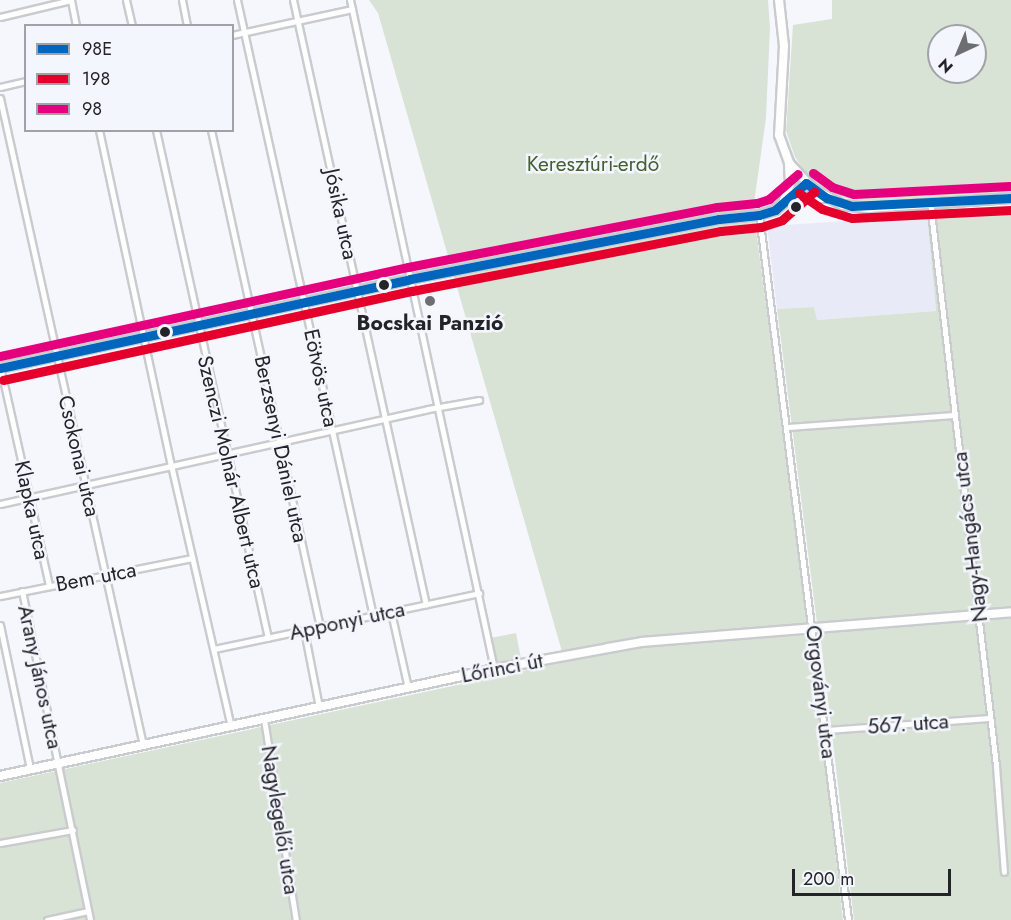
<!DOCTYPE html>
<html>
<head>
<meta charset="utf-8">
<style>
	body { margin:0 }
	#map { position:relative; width:1011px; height:920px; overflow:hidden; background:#f6f7fc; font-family:Jost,sans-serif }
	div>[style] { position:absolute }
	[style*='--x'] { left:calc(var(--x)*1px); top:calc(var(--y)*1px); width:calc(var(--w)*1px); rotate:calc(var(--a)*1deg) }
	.built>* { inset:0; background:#e8ebf7 }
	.green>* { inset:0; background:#d8e2d5; transform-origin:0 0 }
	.roads { filter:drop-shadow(2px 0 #cacbcf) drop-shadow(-2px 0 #cacbcf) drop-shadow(0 2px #cacbcf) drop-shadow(0 -2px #cacbcf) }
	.street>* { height:5px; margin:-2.5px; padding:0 2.5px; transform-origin:2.5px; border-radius:2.5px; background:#fefeff }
	.secondary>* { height:8px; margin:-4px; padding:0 4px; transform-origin:4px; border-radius:4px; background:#fefeff }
	.bus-1>* { height:9px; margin:-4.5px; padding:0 4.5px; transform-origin:4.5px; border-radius:4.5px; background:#0065bd }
	.bus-2>* { height:9px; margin:-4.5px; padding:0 4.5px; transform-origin:4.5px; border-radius:4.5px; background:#e4002b }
	.bus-3>* { height:9px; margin:-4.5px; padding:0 4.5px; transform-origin:4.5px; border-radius:4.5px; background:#e5007d }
	.dots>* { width:16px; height:16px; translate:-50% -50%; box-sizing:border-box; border:3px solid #f4f6fe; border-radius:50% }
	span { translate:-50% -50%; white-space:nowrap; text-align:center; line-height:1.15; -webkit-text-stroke:5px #f4f6fe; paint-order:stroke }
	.park-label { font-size:21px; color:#455f32 }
	.street-label { font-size:21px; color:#232428 }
	.poi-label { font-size:21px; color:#232428; font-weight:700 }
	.legend { position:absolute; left:24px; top:24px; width:210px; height:108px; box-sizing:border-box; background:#f4f6fe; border:2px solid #a0a2a8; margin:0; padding:8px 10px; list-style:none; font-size:18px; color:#232428 }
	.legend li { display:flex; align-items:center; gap:12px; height:30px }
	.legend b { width:30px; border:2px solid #a0a2a8 }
	.north { position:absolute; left:927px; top:24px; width:60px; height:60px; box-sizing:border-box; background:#f4f6fe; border:2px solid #a0a2a8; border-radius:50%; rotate:224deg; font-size:16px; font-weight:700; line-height:24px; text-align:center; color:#232428 }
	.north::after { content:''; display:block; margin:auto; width:21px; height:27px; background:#6d6e72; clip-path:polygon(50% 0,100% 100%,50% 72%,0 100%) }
	.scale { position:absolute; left:792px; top:869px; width:159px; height:27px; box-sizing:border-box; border:3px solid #232428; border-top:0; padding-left:8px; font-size:18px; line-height:21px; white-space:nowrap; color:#232428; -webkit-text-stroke:4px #f4f6fe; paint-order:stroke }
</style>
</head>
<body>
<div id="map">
	<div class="built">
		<div style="clip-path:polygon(927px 216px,936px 311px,817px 320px,814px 307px,777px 309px,767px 226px)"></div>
	</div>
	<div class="green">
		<div style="clip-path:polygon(369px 0,768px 0,770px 27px,766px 118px,754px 203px,755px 222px,808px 618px,843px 920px,0 920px,0 783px,565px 662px,378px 13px)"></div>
		<div style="clip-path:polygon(evenodd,832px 0,1011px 0,1011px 193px,864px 204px,837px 195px,816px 182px,804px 170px,795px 157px,786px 131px,793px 25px,832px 19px,832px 0,939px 36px,975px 36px,975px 72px,939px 72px,939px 36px)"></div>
		<div style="clip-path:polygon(1011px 208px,1011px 608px,817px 623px,777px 309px,814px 307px,817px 320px,936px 311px,927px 216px)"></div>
		<div style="clip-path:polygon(1011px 618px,1011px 920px,854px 920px,820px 633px)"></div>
		<div style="left:516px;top:633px;width:25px;height:25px;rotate:79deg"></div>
	</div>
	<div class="roads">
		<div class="street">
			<div style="--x:71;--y:0;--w:26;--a:79"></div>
			<div style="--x:126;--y:0;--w:27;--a:77"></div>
			<div style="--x:182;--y:0;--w:26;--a:79"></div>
			<div style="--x:237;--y:0;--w:631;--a:77.55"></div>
			<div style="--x:293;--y:0;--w:619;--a:77.6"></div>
			<div style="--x:350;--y:0;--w:684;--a:77.85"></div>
			<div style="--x:0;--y:17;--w:73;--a:-13.5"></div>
			<div style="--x:232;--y:35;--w:123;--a:-12.2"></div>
			<div style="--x:0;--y:87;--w:27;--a:-13"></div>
			<div style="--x:0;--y:98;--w:663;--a:77.54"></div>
			<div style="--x:99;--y:130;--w:343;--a:77.9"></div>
			<div style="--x:171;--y:465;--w:268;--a:77.1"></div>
			<div style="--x:156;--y:130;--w:520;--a:77.57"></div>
			<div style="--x:211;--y:130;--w:509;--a:77.63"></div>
			<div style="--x:930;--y:203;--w:567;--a:83.31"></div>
			<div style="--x:996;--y:766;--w:106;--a:85.7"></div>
			<div style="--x:759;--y:215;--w:711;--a:82.8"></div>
			<div style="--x:0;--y:366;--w:225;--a:77.4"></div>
			<div style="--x:787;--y:427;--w:168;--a:-4.1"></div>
			<div style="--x:0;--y:504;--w:438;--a:-12.5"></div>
			<div style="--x:428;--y:409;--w:52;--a:-10"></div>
			<div style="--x:22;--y:591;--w:336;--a:78.3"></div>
			<div style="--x:0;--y:596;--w:196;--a:-11.2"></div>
			<div style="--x:391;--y:612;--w:78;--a:77.4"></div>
			<div style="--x:0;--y:625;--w:147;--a:78.2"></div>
			<div style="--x:304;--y:630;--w:78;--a:79"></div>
			<div style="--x:214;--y:649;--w:271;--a:-11.9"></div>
			<div style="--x:264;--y:719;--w:204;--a:81"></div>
			<div style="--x:826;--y:730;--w:164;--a:-4.2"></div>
			<div style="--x:0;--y:843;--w:74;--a:-10.1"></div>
			<div style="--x:47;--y:920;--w:42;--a:-12.4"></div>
		</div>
		<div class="secondary">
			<div style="--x:779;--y:0;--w:46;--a:83.8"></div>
			<div style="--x:784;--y:46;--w:89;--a:93.2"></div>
			<div style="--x:779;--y:135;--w:30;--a:70"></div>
			<div style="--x:789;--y:163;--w:34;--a:47"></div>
			<div style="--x:812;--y:188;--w:35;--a:29"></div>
			<div style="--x:843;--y:205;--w:26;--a:7"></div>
			<div style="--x:869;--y:208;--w:142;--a:-4"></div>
			<div style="--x:788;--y:202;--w:15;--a:-16"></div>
			<div style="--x:802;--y:198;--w:21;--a:0"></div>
			<div style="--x:783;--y:203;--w:20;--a:-70"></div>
			<div style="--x:790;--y:184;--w:21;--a:-93"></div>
			<div style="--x:0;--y:368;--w:420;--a:-12.2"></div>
			<div style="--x:410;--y:279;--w:315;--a:-11"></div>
			<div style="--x:719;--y:219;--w:40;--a:-5.7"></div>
			<div style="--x:759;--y:215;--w:17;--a:-17"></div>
			<div style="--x:775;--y:210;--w:41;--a:-41.1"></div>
			<div style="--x:0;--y:776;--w:505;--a:-12.22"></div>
			<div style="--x:494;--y:669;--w:116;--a:-10.4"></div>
			<div style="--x:608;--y:648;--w:35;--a:-10"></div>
			<div style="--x:642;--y:642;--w:370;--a:-4.6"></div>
		</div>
	</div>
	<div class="bus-1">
		<div style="--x:806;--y:183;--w:26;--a:36"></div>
		<div style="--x:827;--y:198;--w:26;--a:18"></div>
		<div style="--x:852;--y:206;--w:159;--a:-2.9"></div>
		<div style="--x:0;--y:368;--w:420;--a:-12.2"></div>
		<div style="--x:410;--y:279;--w:315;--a:-11"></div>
		<div style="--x:719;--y:219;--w:40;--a:-5.7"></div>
		<div style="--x:759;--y:215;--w:17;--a:-17"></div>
		<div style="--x:775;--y:210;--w:41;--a:-41.1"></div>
	</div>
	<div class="bus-2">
		<div style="--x:799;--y:193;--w:28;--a:35"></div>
		<div style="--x:822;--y:209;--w:31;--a:17"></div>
		<div style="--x:852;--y:218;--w:159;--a:-2.9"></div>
		<div style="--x:3;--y:380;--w:419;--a:-12.3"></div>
		<div style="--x:412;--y:291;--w:315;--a:-11"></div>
		<div style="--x:721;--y:231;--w:40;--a:-5.7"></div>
		<div style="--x:761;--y:227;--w:22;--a:-18"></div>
		<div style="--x:782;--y:220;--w:43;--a:-41.2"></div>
	</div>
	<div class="bus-3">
		<div style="--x:813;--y:173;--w:24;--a:36"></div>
		<div style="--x:832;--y:187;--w:23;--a:18"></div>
		<div style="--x:854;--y:194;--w:156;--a:-2.9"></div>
		<div style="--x:0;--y:356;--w:418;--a:-12.3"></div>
		<div style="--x:408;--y:267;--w:315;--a:-11"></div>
		<div style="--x:717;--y:207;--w:40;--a:-5.7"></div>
		<div style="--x:757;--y:203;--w:13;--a:-18"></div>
		<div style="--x:769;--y:199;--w:38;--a:-41"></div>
	</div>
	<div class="dots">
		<div style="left:796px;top:207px;background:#232428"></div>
		<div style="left:384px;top:285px;background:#232428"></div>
		<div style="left:430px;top:301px;background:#6d6e72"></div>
		<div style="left:165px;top:332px;background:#232428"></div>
	</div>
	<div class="park-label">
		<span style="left:593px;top:164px">Keresztúri-erdő</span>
	</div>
	<div class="street-label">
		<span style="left:341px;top:214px;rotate:78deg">Jósika utca</span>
		<span style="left:321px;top:378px;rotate:78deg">Eötvös utca</span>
		<span style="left:281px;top:449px;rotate:78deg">Berzsenyi Dániel utca</span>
		<span style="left:79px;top:456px;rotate:77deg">Csokonai utca</span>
		<span style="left:231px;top:472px;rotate:77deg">Szenczi Molnár Albert utca</span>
		<span style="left:32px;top:510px;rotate:78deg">Klapka utca</span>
		<span style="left:970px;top:537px;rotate:-97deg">Nagy-Hangács utca</span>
		<span style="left:96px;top:577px;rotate:-11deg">Bem utca</span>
		<span style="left:347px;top:621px;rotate:-12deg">Apponyi utca</span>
		<span style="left:502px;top:668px;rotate:-11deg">Lőrinci út</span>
		<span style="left:40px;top:677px;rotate:78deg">Arany János utca</span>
		<span style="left:821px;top:692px;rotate:83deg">Orgoványi utca</span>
		<span style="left:908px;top:724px;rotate:-4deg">567. utca</span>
		<span style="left:280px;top:820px;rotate:81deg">Nagylegelői utca</span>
	</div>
	<div class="poi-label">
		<span style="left:430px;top:323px">Bocskai Panzió</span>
	</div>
	<ul class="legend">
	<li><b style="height:8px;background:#0065bd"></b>98E</li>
	<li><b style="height:8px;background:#e4002b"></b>198</li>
	<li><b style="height:8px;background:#e5007d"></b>98</li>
	</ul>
	<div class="north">N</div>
	<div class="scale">200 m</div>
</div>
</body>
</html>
